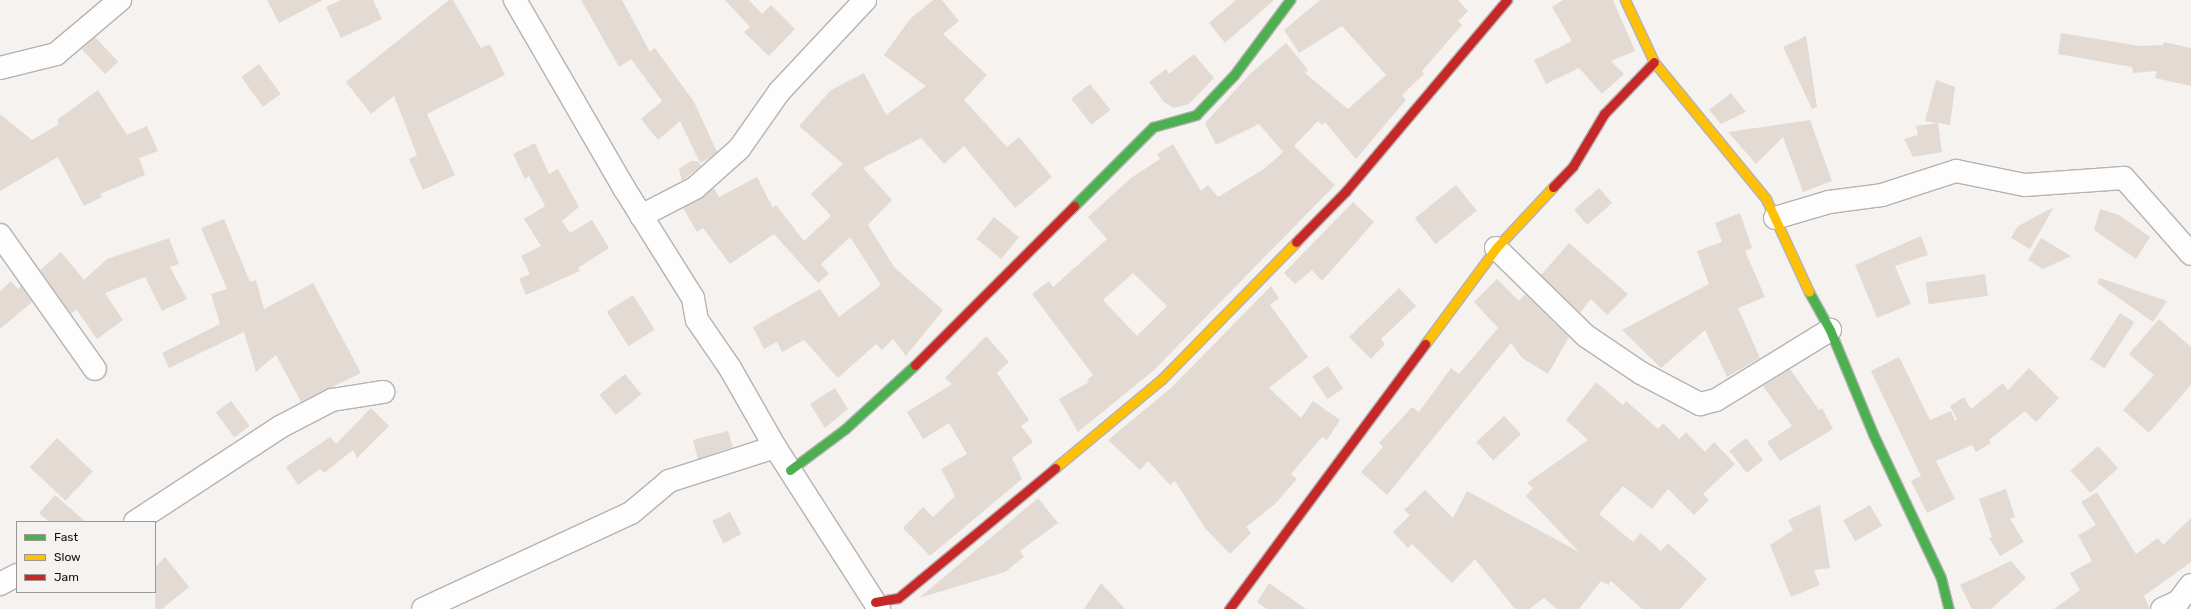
<!DOCTYPE html>
<html>
<head>
<meta charset="utf-8">
<style>
	body { margin:0 }
	#map { position:relative; width:2191px; height:609px; overflow:hidden; background:#f5f2f0; font-family:Rubik,sans-serif }
	div>[style] { position:absolute }
	[style*='--x'] { left:calc(var(--x)*1px); top:calc(var(--y)*1px); width:calc(var(--w)*1px); rotate:calc(var(--a)*1deg) }
	.building>* { inset:0; background:#e3dbd3; transform-origin:0 0 }
	.roads { filter:drop-shadow(1px 0 #b5b3b1) drop-shadow(-1px 0 #b5b3b1) drop-shadow(0 1px #b5b3b1) drop-shadow(0 -1px #b5b3b1) }
	.street>* { height:22px; margin:-11px; padding:0 11px; transform-origin:11px; border-radius:11px; background:#fefdfd }
	.fast>* { height:9px; margin:-4.5px; padding:0 4.5px; transform-origin:4.5px; border-radius:4.5px; background:#4caf50 }
	.slow>* { height:9px; margin:-4.5px; padding:0 4.5px; transform-origin:4.5px; border-radius:4.5px; background:#ffc107 }
	.jam>* { height:9px; margin:-4.5px; padding:0 4.5px; transform-origin:4.5px; border-radius:4.5px; background:#c62828 }
	span { translate:-50% -50%; white-space:nowrap; text-align:center; line-height:1.15; -webkit-text-stroke:4px #f6f2ef; paint-order:stroke }
	.legend { position:absolute; left:16px; top:521px; width:140px; height:72px; box-sizing:border-box; background:#f6f2ef; border:1px solid #9a9895; margin:0; padding:5px 7px; list-style:none; font-size:12px; color:#11100f }
	.legend li { display:flex; align-items:center; gap:8px; height:20px }
	.legend b { width:20px; border:1px solid #9a9895 }
</style>
</head>
<body>
<div id="map">
	<div class="building">
		<div style="clip-path:polygon(267px 0,323px 0,279px 23px)"></div>
		<div style="clip-path:polygon(341px 0,373px 0,382px 19px,341px 38px,326px 7px)"></div>
		<div style="clip-path:polygon(449px 0,453px 0,481px 48px,490px 44px,505px 75px,427px 114px,455px 175px,423px 190px,409px 159px,417px 155px,394px 96px,371px 114px,346px 82px)"></div>
		<div style="clip-path:polygon(581px 0,622px 0,650px 52px,655px 48px,694px 102px,717px 152px,710px 158px,700px 163px,680px 121px,658px 140px,641px 119px,662px 101px,631px 59px,619px 67px)"></div>
		<div style="clip-path:polygon(725px 0,749px 0,762px 14px,771px 5px,795px 29px,769px 56px,744px 32px,750px 27px)"></div>
		<div style="clip-path:polygon(933px 0,942px 0,959px 21px,943px 34px,987px 75px,964px 100px,1007px 147px,1019px 137px,1052px 177px,1015px 208px,964px 146px,944px 164px,921px 138px,863px 168px,892px 200px,868px 225px,894px 267px,943px 310px,906px 356px,893px 339px,882px 350px,876px 344px,838px 378px,804px 340px,782px 352px,777px 342px,764px 349px,753px 327px,820px 289px,839px 317px,881px 285px,850px 237px,821px 264px,829px 274px,818px 283px,774px 234px,730px 264px,703px 228px,697px 232px,683px 208px,714px 188px,719px 197px,757px 177px,773px 208px,776px 205px,804px 241px,831px 216px,811px 194px,843px 164px,799px 126px,831px 90px,864px 73px,886px 115px,926px 86px,884px 55px,910px 19px)"></div>
		<div style="clip-path:polygon(1236px 0,1274px 0,1225px 43px,1209px 23px)"></div>
		<div style="clip-path:polygon(evenodd,1320px 0,1458px 0,1468px 11px,1458px 21px,1462px 25px,1422px 71px,1424px 74px,1402px 95px,1406px 100px,1400px 107px,1356px 159px,1325px 122px,1322px 125px,1318px 121px,1294px 146px,1335px 185px,1154px 370px,1078px 432px,1059px 399px,1089px 382px,1087px 380px,1093px 375px,1032px 294px,1049px 281px,1053px 287px,1107px 239px,1088px 217px,1131px 178px,1160px 159px,1157px 154px,1173px 144px,1201px 191px,1208px 185px,1218px 197px,1264px 169px,1283px 152px,1259px 124px,1216px 145px,1205px 123px,1251px 73px,1286px 43px,1308px 70px,1305px 73px,1348px 109px,1386px 75px,1342px 26px,1299px 53px,1284px 30px,1320px 0,1133px 273px,1167px 306px,1137px 336px,1103px 300px,1133px 273px)"></div>
		<div style="clip-path:polygon(1563px 0,1613px 0,1635px 51px,1611px 61px,1624px 74px,1602px 94px,1579px 68px,1546px 84px,1534px 60px,1572px 41px,1552px 7px)"></div>
		<div style="clip-path:polygon(2061px 33px,2140px 46px,2163px 45px,2164px 42px,2191px 48px,2191px 86px,2155px 78px,2157px 71px,2133px 73px,2132px 67px,2058px 54px)"></div>
		<div style="clip-path:polygon(1806px 36px,1817px 107px,1812px 109px,1783px 47px)"></div>
		<div style="left:95px;top:37px;width:34px;height:18px;rotate:47deg"></div>
		<div style="clip-path:polygon(1194px 54px,1214px 78px,1189px 104px,1174px 108px,1164px 102px,1149px 82px,1166px 69px,1169px 74px)"></div>
		<div style="left:259px;top:64px;width:37px;height:22px;rotate:54deg"></div>
		<div style="clip-path:polygon(1936px 80px,1955px 87px,1950px 125px,1925px 121px)"></div>
		<div style="left:1090px;top:84px;width:33px;height:24px;rotate:52deg"></div>
		<div style="clip-path:polygon(98px 90px,127px 135px,147px 126px,158px 151px,139px 158px,145px 175px,100px 194px,102px 197px,84px 206px,58px 157px,0 191px,0 114px,32px 140px,59px 124px,57px 120px)"></div>
		<div style="clip-path:polygon(1731px 93px,1746px 112px,1721px 124px,1709px 110px)"></div>
		<div style="clip-path:polygon(1810px 120px,1832px 181px,1803px 192px,1783px 137px,1756px 164px,1728px 132px)"></div>
		<div style="clip-path:polygon(1938px 123px,1942px 152px,1913px 157px,1904px 139px,1918px 135px,1916px 126px)"></div>
		<div style="clip-path:polygon(535px 143px,549px 174px,558px 169px,579px 207px,562px 221px,570px 233px,592px 220px,609px 248px,578px 268px,580px 271px,526px 295px,519px 279px,530px 274px,521px 256px,541px 246px,524px 219px,545px 206px,529px 176px,525px 179px,513px 154px)"></div>
		<div style="clip-path:polygon(691px 161px,698px 161px,701px 166px,682px 181px,679px 169px)"></div>
		<div style="left:1456px;top:185px;width:33px;height:53px;rotate:51deg"></div>
		<div style="left:1599px;top:188px;width:20px;height:33px;rotate:49deg"></div>
		<div style="clip-path:polygon(1353px 202px,1374px 222px,1322px 281px,1312px 270px,1295px 284px,1284px 273px)"></div>
		<div style="clip-path:polygon(2054px 207px,2030px 249px,2011px 238px,2018px 226px)"></div>
		<div style="clip-path:polygon(2100px 209px,2119px 215px,2150px 237px,2136px 259px,2094px 230px)"></div>
		<div style="clip-path:polygon(1740px 213px,1752px 248px,1745px 251px,1765px 297px,1738px 308px,1760px 358px,1727px 377px,1705px 330px,1661px 368px,1622px 330px,1709px 284px,1697px 251px,1722px 242px,1715px 223px)"></div>
		<div style="left:994px;top:217px;width:32px;height:28px;rotate:39deg"></div>
		<div style="clip-path:polygon(224px 219px,250px 282px,256px 280px,264px 309px,313px 283px,361px 373px,301px 402px,276px 355px,256px 372px,244px 332px,169px 368px,162px 353px,220px 324px,211px 294px,227px 289px,201px 228px)"></div>
		<div style="clip-path:polygon(1921px 236px,1928px 255px,1895px 266px,1911px 304px,1877px 318px,1855px 265px)"></div>
		<div style="clip-path:polygon(169px 238px,179px 264px,170px 267px,187px 299px,162px 311px,145px 277px,105px 293px,123px 320px,97px 339px,76px 309px,71px 314px,40px 270px,61px 252px,84px 280px,107px 259px)"></div>
		<div style="clip-path:polygon(2041px 238px,2071px 256px,2043px 269px,2028px 260px)"></div>
		<div style="clip-path:polygon(1569px 243px,1628px 294px,1607px 315px,1591px 299px,1580px 313px,1541px 275px)"></div>
		<div style="left:1985px;top:274px;width:22px;height:60px;rotate:82deg"></div>
		<div style="clip-path:polygon(2100px 278px,2167px 301px,2153px 322px,2097px 283px)"></div>
		<div style="clip-path:polygon(1497px 279px,1519px 301px,1525px 294px,1569px 337px,1548px 374px,1522px 358px,1511px 343px,1387px 495px,1361px 472px,1383px 447px,1379px 443px,1412px 407px,1419px 412px,1451px 368px,1459px 374px,1498px 328px,1474px 302px)"></div>
		<div style="clip-path:polygon(11px 281px,18px 289px,21px 286px,32px 302px,0 329px,0 291px)"></div>
		<div style="clip-path:polygon(1271px 286px,1279px 298px,1270px 305px,1308px 357px,1269px 388px,1301px 418px,1313px 401px,1340px 420px,1327px 440px,1322px 437px,1291px 474px,1297px 479px,1275px 504px,1246px 527px,1251px 533px,1230px 554px,1205px 528px,1175px 481px,1170px 485px,1148px 461px,1140px 470px,1108px 440px,1171px 388px)"></div>
		<div style="clip-path:polygon(1399px 288px,1416px 306px,1381px 339px,1385px 344px,1371px 359px,1349px 337px)"></div>
		<div style="left:633px;top:295px;width:41px;height:31px;rotate:58deg"></div>
		<div style="left:2120px;top:313px;width:17px;height:55px;rotate:33deg"></div>
		<div style="clip-path:polygon(2159px 319px,2191px 347px,2191px 385px,2149px 433px,2123px 410px,2154px 375px,2129px 354px)"></div>
		<div style="clip-path:polygon(986px 336px,1009px 362px,997px 373px,1029px 420px,1021px 426px,1033px 442px,1012px 458px,1022px 479px,930px 556px,903px 528px,923px 507px,933px 517px,955px 496px,941px 469px,967px 454px,949px 423px,923px 439px,907px 412px,952px 384px,945px 378px)"></div>
		<div style="clip-path:polygon(1899px 357px,1930px 420px,1951px 411px,1955px 421px,1957px 419px,1950px 406px,1964px 397px,1971px 409px,2003px 383px,2008px 390px,2029px 368px,2059px 398px,2036px 422px,2025px 411px,1989px 440px,1991px 443px,1976px 452px,1972px 445px,1936px 461px,1955px 499px,1927px 513px,1911px 481px,1921px 476px,1871px 371px)"></div>
		<div style="left:1328px;top:366px;width:27px;height:19px;rotate:56deg"></div>
		<div style="clip-path:polygon(1790px 369px,1819px 410px,1822px 408px,1833px 429px,1780px 461px,1767px 442px,1792px 426px,1763px 386px)"></div>
		<div style="left:625px;top:374px;width:26px;height:33px;rotate:51deg"></div>
		<div style="clip-path:polygon(1596px 382px,1623px 405px,1626px 401px,1658px 429px,1663px 423px,1679px 439px,1686px 432px,1705px 452px,1714px 442px,1735px 464px,1703px 494px,1709px 500px,1694px 515px,1668px 489px,1652px 509px,1623px 486px,1599px 514px,1633px 542px,1641px 533px,1661px 551px,1668px 543px,1707px 579px,1680px 609px,1642px 609px,1611px 581px,1608px 585px,1601px 581px,1579px 609px,1557px 609px,1544px 598px,1529px 609px,1515px 609px,1475px 559px,1452px 583px,1412px 544px,1408px 548px,1393px 532px,1410px 515px,1404px 510px,1425px 490px,1453px 518px,1467px 491px,1579px 552px,1526px 496px,1533px 488px,1527px 483px,1588px 440px,1566px 420px)"></div>
		<div style="clip-path:polygon(835px 388px,848px 409px,825px 428px,810px 404px)"></div>
		<div style="left:231px;top:401px;width:31px;height:19px;rotate:53deg"></div>
		<div style="clip-path:polygon(371px 408px,389px 426px,357px 458px,353px 450px,324px 473px,320px 469px,298px 485px,286px 467px,330px 437px,336px 444px)"></div>
		<div style="left:1504px;top:416px;width:25px;height:38px;rotate:47deg"></div>
		<div style="clip-path:polygon(728px 431px,733px 447px,698px 459px,693px 440px)"></div>
		<div style="left:57px;top:438px;width:49px;height:40px;rotate:43deg"></div>
		<div style="left:1746px;top:438px;width:28px;height:21px;rotate:52deg"></div>
		<div style="left:2098px;top:446px;width:30px;height:37px;rotate:48deg"></div>
		<div style="clip-path:polygon(2006px 489px,2015px 517px,2010px 519px,2024px 542px,2000px 556px,1989px 538px,1992px 537px,1979px 499px)"></div>
		<div style="clip-path:polygon(2097px 492px,2136px 554px,2158px 538px,2163px 545px,2191px 518px,2191px 562px,2144px 596px,2150px 609px,2054px 609px,2080px 590px,2070px 573px,2092px 561px,2078px 535px,2096px 525px,2081px 502px)"></div>
		<div style="clip-path:polygon(55px 495px,86px 522px,49px 522px,39px 513px)"></div>
		<div style="clip-path:polygon(1038px 498px,1058px 523px,1020px 551px,1024px 557px,1005px 572px,919px 598px)"></div>
		<div style="clip-path:polygon(1820px 505px,1830px 568px,1814px 570px,1820px 585px,1791px 597px,1770px 545px,1793px 530px,1788px 520px)"></div>
		<div style="left:1870px;top:505px;width:24px;height:31px;rotate:60deg"></div>
		<div style="left:730px;top:512px;width:25px;height:20px;rotate:63deg"></div>
		<div style="clip-path:polygon(165px 557px,189px 587px,162px 609px,155px 609px,155px 567px)"></div>
		<div style="clip-path:polygon(2011px 561px,2026px 578px,1991px 609px,1972px 609px,1960px 585px)"></div>
		<div style="clip-path:polygon(1101px 583px,1125px 609px,1084px 609px)"></div>
		<div style="clip-path:polygon(1269px 583px,1306px 609px,1267px 609px,1257px 602px)"></div>
	</div>
	<div class="roads">
		<div class="street">
			<div style="--x:515;--y:0;--w:217;--a:59.9"></div>
			<div style="--x:624;--y:188;--w:130;--a:57.9"></div>
			<div style="--x:693;--y:298;--w:22;--a:80"></div>
			<div style="--x:697;--y:320;--w:58;--a:55.5"></div>
			<div style="--x:730;--y:368;--w:91;--a:60.3"></div>
			<div style="--x:0;--y:68;--w:58;--a:-14"></div>
			<div style="--x:56;--y:54;--w:84;--a:-40.2"></div>
			<div style="--x:641;--y:216;--w:61;--a:-27.4"></div>
			<div style="--x:695;--y:188;--w:59;--a:-41.6"></div>
			<div style="--x:739;--y:149;--w:70;--a:-54.9"></div>
			<div style="--x:779;--y:92;--w:126;--a:-46.9"></div>
			<div style="--x:1775;--y:218;--w:56;--a:-16.5"></div>
			<div style="--x:1829;--y:202;--w:53;--a:-7.5"></div>
			<div style="--x:1882;--y:195;--w:78;--a:-18"></div>
			<div style="--x:1956;--y:171;--w:70;--a:11.5"></div>
			<div style="--x:2025;--y:185;--w:99;--a:-4"></div>
			<div style="--x:2124;--y:178;--w:101;--a:48.6"></div>
			<div style="--x:0;--y:235;--w:164;--a:54.7"></div>
			<div style="--x:1496;--y:248;--w:126;--a:44.4"></div>
			<div style="--x:1586;--y:336;--w:66;--a:33.9"></div>
			<div style="--x:1641;--y:373;--w:67;--a:27.7"></div>
			<div style="--x:1700;--y:404;--w:16;--a:-14"></div>
			<div style="--x:1716;--y:400;--w:134;--a:-31.6"></div>
			<div style="--x:135;--y:522;--w:173;--a:-33.2"></div>
			<div style="--x:280;--y:427;--w:59;--a:-27.4"></div>
			<div style="--x:332;--y:400;--w:52;--a:-8.9"></div>
			<div style="--x:0;--y:584;--w:19;--a:-28"></div>
			<div style="--x:423;--y:609;--w:229;--a:-24.8"></div>
			<div style="--x:631;--y:513;--w:50;--a:-40.1"></div>
			<div style="--x:669;--y:481;--w:111;--a:-17.8"></div>
			<div style="--x:775;--y:447;--w:193;--a:57.3"></div>
			<div style="--x:2162;--y:609;--w:17;--a:-24"></div>
			<div style="--x:2178;--y:602;--w:21;--a:-53"></div>
		</div>
		<div class="fast">
			<div style="--x:1074;--y:206;--w:112;--a:-45"></div>
			<div style="--x:1153;--y:127;--w:45;--a:-15.6"></div>
			<div style="--x:1196;--y:115;--w:55;--a:-46.5"></div>
			<div style="--x:1234;--y:75;--w:94;--a:-53.3"></div>
			<div style="--x:1809;--y:292;--w:43;--a:61.1"></div>
			<div style="--x:1830;--y:330;--w:113;--a:67.5"></div>
			<div style="--x:1873;--y:434;--w:159;--a:64.7"></div>
			<div style="--x:1941;--y:578;--w:32;--a:76"></div>
			<div style="--x:790;--y:470;--w:69;--a:-36.7"></div>
			<div style="--x:845;--y:429;--w:95;--a:-42.4"></div>
		</div>
		<div class="slow">
			<div style="--x:1625;--y:0;--w:68;--a:64.9"></div>
			<div style="--x:1654;--y:62;--w:177;--a:50.7"></div>
			<div style="--x:1766;--y:199;--w:102;--a:65.2"></div>
			<div style="--x:1425;--y:344;--w:119;--a:-53.5"></div>
			<div style="--x:1496;--y:248;--w:83;--a:-46.9"></div>
			<div style="--x:1055;--y:468;--w:139;--a:-39.8"></div>
			<div style="--x:1162;--y:379;--w:192;--a:-45.6"></div>
		</div>
		<div class="jam">
			<div style="--x:1553;--y:187;--w:29;--a:-46"></div>
			<div style="--x:1573;--y:166;--w:61;--a:-59.2"></div>
			<div style="--x:1604;--y:114;--w:72;--a:-46.1"></div>
			<div style="--x:1296;--y:242;--w:71;--a:-45.6"></div>
			<div style="--x:1346;--y:191;--w:250;--a:-49.9"></div>
			<div style="--x:915;--y:365;--w:225;--a:-45"></div>
			<div style="--x:875;--y:602;--w:23;--a:-10"></div>
			<div style="--x:898;--y:598;--w:204;--a:-39.6"></div>
			<div style="--x:1229;--y:609;--w:330;--a:-53.5"></div>
		</div>
	</div>
	<ul class="legend">
	<li><b style="height:5px;background:#4caf50"></b>Fast</li>
	<li><b style="height:5px;background:#ffc107"></b>Slow</li>
	<li><b style="height:5px;background:#c62828"></b>Jam</li>
	</ul>
</div>
</body>
</html>
